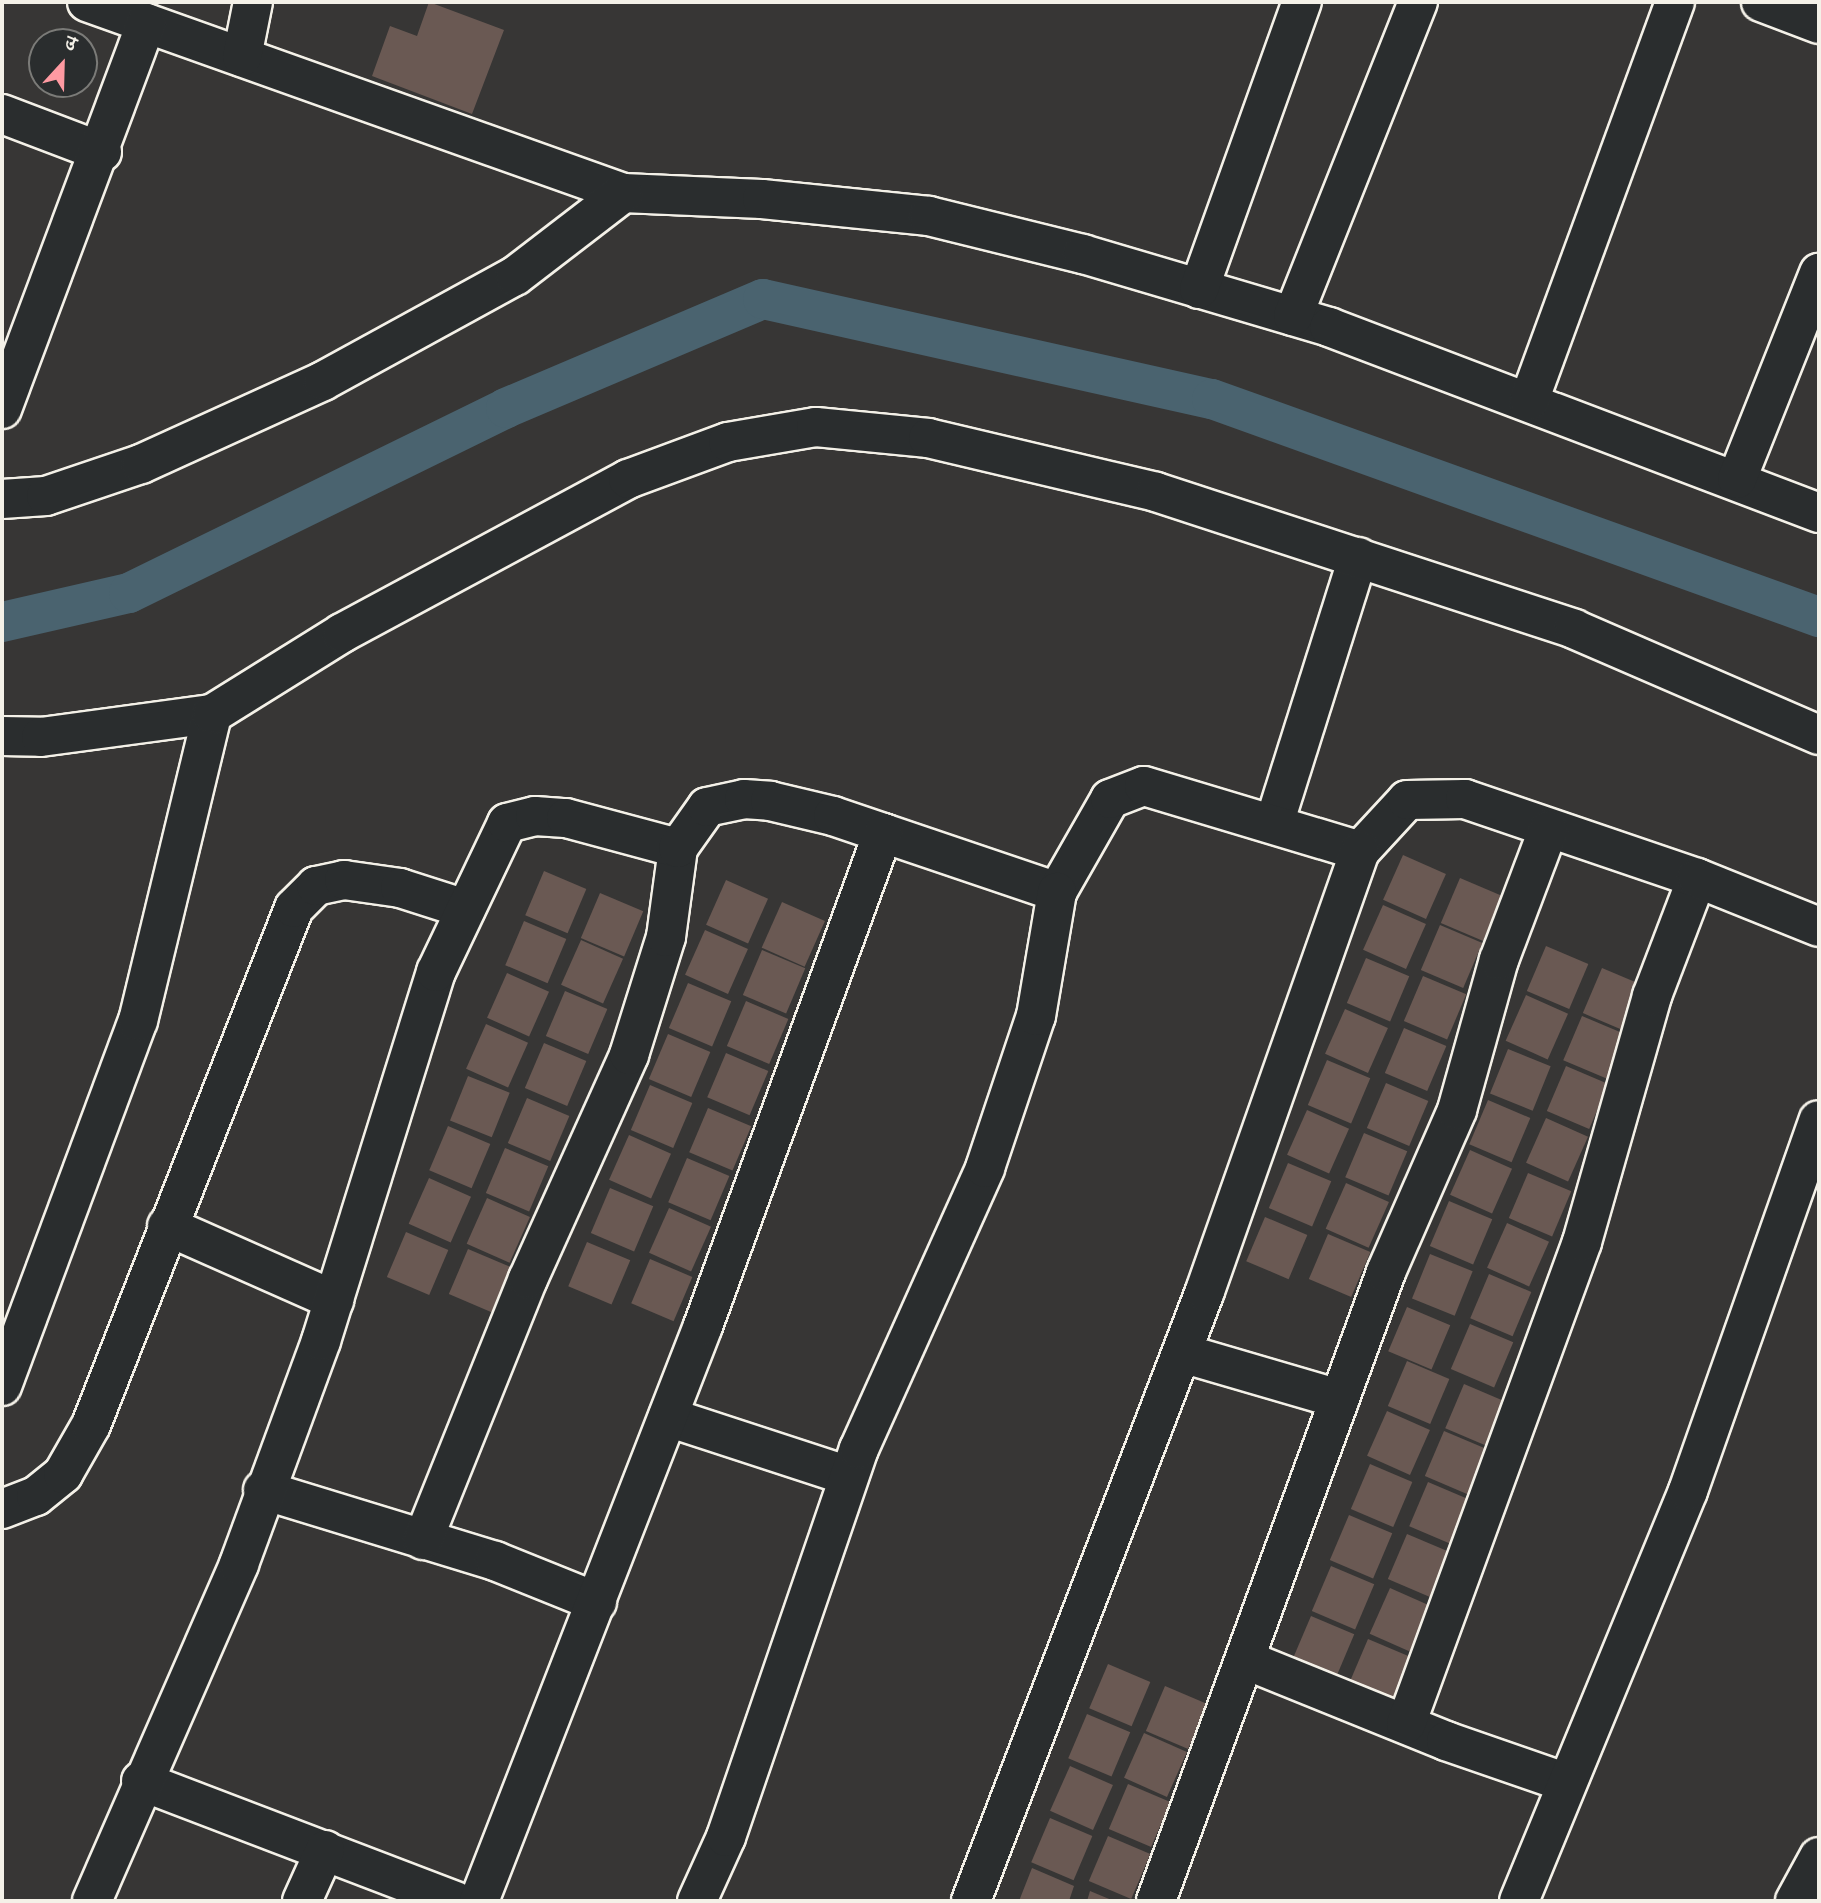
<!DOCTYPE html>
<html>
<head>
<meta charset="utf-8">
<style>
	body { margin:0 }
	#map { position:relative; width:1821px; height:1903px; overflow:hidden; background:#373635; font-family:Dekko,"Playpen Sans Deva",sans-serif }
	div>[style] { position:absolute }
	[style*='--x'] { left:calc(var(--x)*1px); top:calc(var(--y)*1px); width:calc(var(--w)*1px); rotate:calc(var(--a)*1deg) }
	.canal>* { height:40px; margin:-20px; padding:0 20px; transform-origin:20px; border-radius:20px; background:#4a636f }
	.building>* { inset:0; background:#6a5953; transform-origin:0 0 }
	.roads { filter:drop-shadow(2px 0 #f4f1e8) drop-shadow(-2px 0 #f4f1e8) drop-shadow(0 2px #f4f1e8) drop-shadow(0 -2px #f4f1e8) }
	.minor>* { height:38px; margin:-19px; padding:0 19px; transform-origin:19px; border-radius:19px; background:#2a2d2e }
	.tertiary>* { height:38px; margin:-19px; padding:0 19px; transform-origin:19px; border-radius:19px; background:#2a2d2e }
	span { translate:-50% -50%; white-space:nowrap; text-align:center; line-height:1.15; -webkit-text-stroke:5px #2a2d2e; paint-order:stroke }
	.frame { position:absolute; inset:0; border:4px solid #f4f1e8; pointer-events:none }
	.north { position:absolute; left:28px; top:28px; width:70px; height:70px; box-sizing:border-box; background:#2a2d2e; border:2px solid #7b7b78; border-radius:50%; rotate:22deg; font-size:19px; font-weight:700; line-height:28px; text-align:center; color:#f4f1e8 }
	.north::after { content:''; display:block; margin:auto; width:24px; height:32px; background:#ff9aa2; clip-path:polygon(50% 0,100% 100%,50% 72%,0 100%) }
</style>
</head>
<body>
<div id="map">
	<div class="canal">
		<div style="--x:2;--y:622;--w:130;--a:-12.9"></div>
		<div style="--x:129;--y:593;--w:420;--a:-26.1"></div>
		<div style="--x:506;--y:408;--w:279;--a:-23"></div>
		<div style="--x:763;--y:299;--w:460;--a:12.6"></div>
		<div style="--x:1212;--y:399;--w:645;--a:19.76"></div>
	</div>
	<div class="building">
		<div style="clip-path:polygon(429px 2px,504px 30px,472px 114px,372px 76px,390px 26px,417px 36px)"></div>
		<div style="left:1403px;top:855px;width:47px;height:49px;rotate:24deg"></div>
		<div style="left:544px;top:871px;width:46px;height:48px;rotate:23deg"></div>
		<div style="left:1460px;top:878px;width:46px;height:49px;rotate:23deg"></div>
		<div style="left:726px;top:880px;width:46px;height:49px;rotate:24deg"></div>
		<div style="left:600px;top:893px;width:47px;height:49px;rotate:23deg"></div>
		<div style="left:782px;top:902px;width:47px;height:50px;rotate:24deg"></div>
		<div style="left:1383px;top:905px;width:47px;height:49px;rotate:24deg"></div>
		<div style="left:524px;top:921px;width:46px;height:48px;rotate:23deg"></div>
		<div style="left:1440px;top:925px;width:46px;height:49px;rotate:23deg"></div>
		<div style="left:705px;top:930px;width:47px;height:49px;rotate:24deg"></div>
		<div style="left:581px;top:940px;width:46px;height:49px;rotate:24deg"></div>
		<div style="left:1546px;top:946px;width:46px;height:49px;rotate:23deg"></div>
		<div style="left:762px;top:950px;width:47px;height:49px;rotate:23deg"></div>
		<div style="left:1366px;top:958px;width:47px;height:49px;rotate:23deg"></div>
		<div style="left:1602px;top:968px;width:47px;height:49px;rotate:23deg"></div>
		<div style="left:507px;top:973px;width:46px;height:49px;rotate:24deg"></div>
		<div style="left:1423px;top:976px;width:47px;height:49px;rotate:23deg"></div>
		<div style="left:688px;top:983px;width:47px;height:49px;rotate:23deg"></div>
		<div style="left:565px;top:991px;width:46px;height:49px;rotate:23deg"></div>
		<div style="left:1526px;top:995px;width:46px;height:50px;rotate:24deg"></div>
		<div style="left:746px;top:1001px;width:46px;height:49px;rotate:23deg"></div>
		<div style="left:1345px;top:1009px;width:47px;height:49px;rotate:24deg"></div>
		<div style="left:1582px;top:1016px;width:47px;height:48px;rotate:23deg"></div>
		<div style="left:486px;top:1024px;width:46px;height:49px;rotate:24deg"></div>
		<div style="left:1404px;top:1028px;width:46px;height:49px;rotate:23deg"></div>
		<div style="left:668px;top:1034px;width:46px;height:49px;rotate:23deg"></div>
		<div style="left:544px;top:1043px;width:46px;height:49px;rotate:23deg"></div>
		<div style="left:1508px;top:1049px;width:46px;height:48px;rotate:22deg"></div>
		<div style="left:726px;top:1053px;width:46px;height:48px;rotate:23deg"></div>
		<div style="left:1327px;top:1060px;width:47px;height:49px;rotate:23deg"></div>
		<div style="left:1566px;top:1066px;width:46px;height:49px;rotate:23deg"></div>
		<div style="left:468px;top:1076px;width:45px;height:48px;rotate:22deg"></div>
		<div style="left:1386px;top:1083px;width:46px;height:49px;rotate:23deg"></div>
		<div style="left:650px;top:1085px;width:46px;height:49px;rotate:23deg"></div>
		<div style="left:527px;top:1098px;width:46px;height:49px;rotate:23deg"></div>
		<div style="left:1488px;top:1100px;width:46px;height:48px;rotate:23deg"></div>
		<div style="left:708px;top:1108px;width:47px;height:48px;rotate:23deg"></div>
		<div style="left:1307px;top:1110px;width:46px;height:49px;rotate:24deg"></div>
		<div style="left:1546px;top:1118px;width:46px;height:49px;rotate:24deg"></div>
		<div style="left:448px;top:1126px;width:46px;height:48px;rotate:23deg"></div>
		<div style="left:1364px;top:1133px;width:47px;height:48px;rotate:23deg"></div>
		<div style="left:629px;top:1135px;width:46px;height:49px;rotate:24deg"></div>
		<div style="left:505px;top:1148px;width:47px;height:49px;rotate:23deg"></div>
		<div style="left:1470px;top:1150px;width:46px;height:49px;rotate:24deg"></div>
		<div style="left:687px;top:1158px;width:46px;height:48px;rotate:23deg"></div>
		<div style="left:1288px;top:1163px;width:47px;height:49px;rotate:23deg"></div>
		<div style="left:1528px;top:1173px;width:47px;height:49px;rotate:23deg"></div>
		<div style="left:429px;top:1178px;width:46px;height:50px;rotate:24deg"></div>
		<div style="left:1346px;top:1183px;width:47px;height:50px;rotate:24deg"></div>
		<div style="left:610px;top:1188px;width:47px;height:49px;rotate:23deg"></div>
		<div style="left:487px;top:1198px;width:47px;height:50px;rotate:24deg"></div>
		<div style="left:1449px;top:1201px;width:47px;height:49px;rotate:23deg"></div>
		<div style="left:669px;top:1208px;width:46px;height:49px;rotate:24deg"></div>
		<div style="left:1265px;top:1217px;width:46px;height:48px;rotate:23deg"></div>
		<div style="left:1507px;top:1223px;width:46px;height:49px;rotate:24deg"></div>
		<div style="left:406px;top:1232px;width:46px;height:49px;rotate:23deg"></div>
		<div style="left:1328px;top:1234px;width:46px;height:49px;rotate:23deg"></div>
		<div style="left:587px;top:1242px;width:47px;height:48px;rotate:23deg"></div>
		<div style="left:468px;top:1249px;width:47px;height:49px;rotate:23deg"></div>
		<div style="left:1430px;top:1254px;width:46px;height:48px;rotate:22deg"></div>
		<div style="left:650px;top:1259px;width:46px;height:48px;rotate:23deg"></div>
		<div style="left:1489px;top:1274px;width:46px;height:48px;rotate:23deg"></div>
		<div style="left:1407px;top:1307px;width:47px;height:48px;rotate:23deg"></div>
		<div style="left:1470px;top:1324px;width:47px;height:49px;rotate:23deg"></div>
		<div style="left:1407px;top:1361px;width:46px;height:49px;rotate:23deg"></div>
		<div style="left:1464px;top:1384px;width:46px;height:48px;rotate:23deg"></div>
		<div style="left:1387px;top:1411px;width:47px;height:49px;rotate:24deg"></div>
		<div style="left:1444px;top:1431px;width:47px;height:49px;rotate:23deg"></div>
		<div style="left:1370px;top:1464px;width:46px;height:49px;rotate:23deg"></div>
		<div style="left:1428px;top:1482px;width:46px;height:48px;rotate:23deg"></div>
		<div style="left:1349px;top:1515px;width:47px;height:49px;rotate:23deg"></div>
		<div style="left:1407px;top:1534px;width:47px;height:49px;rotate:23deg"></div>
		<div style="left:1331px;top:1566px;width:47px;height:49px;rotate:23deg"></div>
		<div style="left:1390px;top:1588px;width:47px;height:50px;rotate:24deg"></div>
		<div style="left:1311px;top:1616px;width:47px;height:49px;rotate:23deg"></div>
		<div style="left:1368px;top:1639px;width:47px;height:49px;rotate:23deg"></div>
		<div style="left:1108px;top:1664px;width:46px;height:48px;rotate:23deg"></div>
		<div style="left:1165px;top:1686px;width:46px;height:49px;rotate:23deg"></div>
		<div style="left:1087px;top:1714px;width:47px;height:48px;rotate:23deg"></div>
		<div style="left:1144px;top:1733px;width:47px;height:49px;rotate:24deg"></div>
		<div style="left:1070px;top:1766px;width:47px;height:49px;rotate:24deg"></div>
		<div style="left:1128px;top:1784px;width:46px;height:49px;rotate:23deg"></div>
		<div style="left:1050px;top:1818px;width:46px;height:48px;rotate:23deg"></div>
		<div style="left:1108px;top:1836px;width:46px;height:49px;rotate:23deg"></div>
		<div style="clip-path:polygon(1032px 1868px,1074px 1886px,1069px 1901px,1019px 1901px)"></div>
		<div style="clip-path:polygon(1090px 1891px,1114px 1901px,1087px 1901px)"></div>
	</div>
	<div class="roads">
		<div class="minor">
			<div style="--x:87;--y:2;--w:569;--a:19.61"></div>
			<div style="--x:623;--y:193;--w:139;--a:2.5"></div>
			<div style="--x:762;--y:199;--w:168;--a:5.8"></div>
			<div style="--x:929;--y:216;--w:159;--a:13.9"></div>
			<div style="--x:1083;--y:254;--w:257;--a:16.5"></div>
			<div style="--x:1329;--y:327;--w:524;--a:20.79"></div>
			<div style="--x:1761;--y:2;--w:62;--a:20.8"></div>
			<div style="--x:242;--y:57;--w:56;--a:-78.7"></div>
			<div style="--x:2;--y:114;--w:107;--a:20.8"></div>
			<div style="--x:1199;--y:289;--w:305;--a:-70.3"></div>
			<div style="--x:1293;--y:316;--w:338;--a:-68.3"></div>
			<div style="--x:1529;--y:401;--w:425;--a:-69.9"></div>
			<div style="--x:2;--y:409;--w:412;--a:-69.5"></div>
			<div style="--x:1737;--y:479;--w:222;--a:-68.3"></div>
			<div style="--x:2;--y:499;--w:44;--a:-3.9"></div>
			<div style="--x:46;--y:496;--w:100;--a:-18.6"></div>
			<div style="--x:141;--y:464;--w:200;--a:-24.5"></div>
			<div style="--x:323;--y:381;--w:219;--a:-28.7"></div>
			<div style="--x:515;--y:276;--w:136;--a:-37.5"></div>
			<div style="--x:2;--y:736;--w:39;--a:1"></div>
			<div style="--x:41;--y:737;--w:173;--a:-7.7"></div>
			<div style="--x:1274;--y:824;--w:280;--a:-72.5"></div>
			<div style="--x:167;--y:1226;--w:183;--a:23.9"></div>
			<div style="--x:1182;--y:1353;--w:164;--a:16.3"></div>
			<div style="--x:2;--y:1386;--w:390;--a:-69.6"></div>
			<div style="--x:138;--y:1021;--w:316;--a:-76.4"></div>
			<div style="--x:212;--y:714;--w:153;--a:-31.9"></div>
			<div style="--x:342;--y:633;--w:325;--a:-28.3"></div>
			<div style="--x:628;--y:479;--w:107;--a:-20.3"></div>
			<div style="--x:728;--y:442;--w:89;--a:-9.7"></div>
			<div style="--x:816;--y:427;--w:113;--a:5.6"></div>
			<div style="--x:928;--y:438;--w:234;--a:13.3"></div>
			<div style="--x:1156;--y:492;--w:440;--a:18.1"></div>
			<div style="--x:1574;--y:629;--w:267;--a:23.4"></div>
			<div style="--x:668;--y:1417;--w:190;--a:18.1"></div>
			<div style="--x:263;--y:1490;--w:243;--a:17"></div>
			<div style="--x:495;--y:1561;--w:110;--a:21.9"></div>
			<div style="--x:2;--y:1509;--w:36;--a:-21"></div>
			<div style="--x:36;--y:1496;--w:35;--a:-39"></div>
			<div style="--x:63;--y:1474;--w:56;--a:-60.3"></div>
			<div style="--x:91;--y:1425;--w:555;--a:-68.56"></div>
			<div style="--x:294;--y:908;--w:31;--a:-45"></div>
			<div style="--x:316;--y:886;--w:29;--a:-12"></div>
			<div style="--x:344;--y:880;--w:57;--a:8.1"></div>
			<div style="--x:400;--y:888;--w:69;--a:17.7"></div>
			<div style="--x:423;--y:1540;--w:281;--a:-68.1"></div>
			<div style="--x:528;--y:1279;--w:246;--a:-65.7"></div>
			<div style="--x:629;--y:1055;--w:124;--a:-72.6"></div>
			<div style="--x:666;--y:937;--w:90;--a:-82.3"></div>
			<div style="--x:1246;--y:1660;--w:216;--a:22"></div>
			<div style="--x:1446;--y:1741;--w:128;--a:19.1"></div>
			<div style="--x:1406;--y:1724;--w:513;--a:-69.94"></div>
			<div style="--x:1582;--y:1242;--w:256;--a:-74.1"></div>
			<div style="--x:1652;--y:996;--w:126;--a:-69.1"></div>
			<div style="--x:141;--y:1781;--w:337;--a:20.9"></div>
			<div style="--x:92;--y:1901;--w:368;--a:-66.4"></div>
			<div style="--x:239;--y:1564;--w:238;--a:-69.8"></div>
			<div style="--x:321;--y:1341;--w:387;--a:-72.7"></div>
			<div style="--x:436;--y:972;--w:165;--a:-64.5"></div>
			<div style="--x:507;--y:823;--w:29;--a:-14"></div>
			<div style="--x:535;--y:816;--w:31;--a:4"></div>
			<div style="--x:566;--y:818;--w:116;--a:15"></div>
			<div style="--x:678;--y:848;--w:50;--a:-54.7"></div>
			<div style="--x:707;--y:807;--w:38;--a:-12"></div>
			<div style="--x:744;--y:799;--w:26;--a:4"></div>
			<div style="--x:770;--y:801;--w:65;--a:13.4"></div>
			<div style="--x:833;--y:816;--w:237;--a:18.7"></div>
			<div style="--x:1057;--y:892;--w:107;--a:-60.3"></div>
			<div style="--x:1110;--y:799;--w:36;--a:-21"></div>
			<div style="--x:1144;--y:786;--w:226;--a:16.7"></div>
			<div style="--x:1360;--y:851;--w:69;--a:-47.3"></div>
			<div style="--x:1407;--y:800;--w:58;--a:-1"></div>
			<div style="--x:1465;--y:799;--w:245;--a:18.8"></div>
			<div style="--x:1697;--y:878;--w:131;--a:21.9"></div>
			<div style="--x:302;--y:1901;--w:56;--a:-65.7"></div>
			<div style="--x:479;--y:1901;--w:617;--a:-68.72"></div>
			<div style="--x:703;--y:1326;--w:525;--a:-69.94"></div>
			<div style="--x:697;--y:1901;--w:70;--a:-65.6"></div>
			<div style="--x:726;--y:1837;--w:410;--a:-71.1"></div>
			<div style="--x:859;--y:1449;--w:308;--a:-65.8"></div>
			<div style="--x:985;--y:1168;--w:160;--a:-71.5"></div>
			<div style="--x:1036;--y:1016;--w:126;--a:-80.4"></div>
			<div style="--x:971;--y:1901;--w:653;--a:-69.01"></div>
			<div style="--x:1205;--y:1291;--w:467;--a:-70.6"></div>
			<div style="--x:1156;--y:1901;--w:670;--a:-69.91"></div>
			<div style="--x:1386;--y:1272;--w:177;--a:-66.3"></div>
			<div style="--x:1457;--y:1110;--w:156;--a:-74.4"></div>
			<div style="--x:1499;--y:960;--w:139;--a:-69.3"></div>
			<div style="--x:1519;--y:1901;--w:443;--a:-67.6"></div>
			<div style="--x:1688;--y:1491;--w:393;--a:-70.6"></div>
		</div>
		<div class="tertiary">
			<div style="--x:1795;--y:1901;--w:50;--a:-61.4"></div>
		</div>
	</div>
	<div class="frame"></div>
	<div class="north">उ</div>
</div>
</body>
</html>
